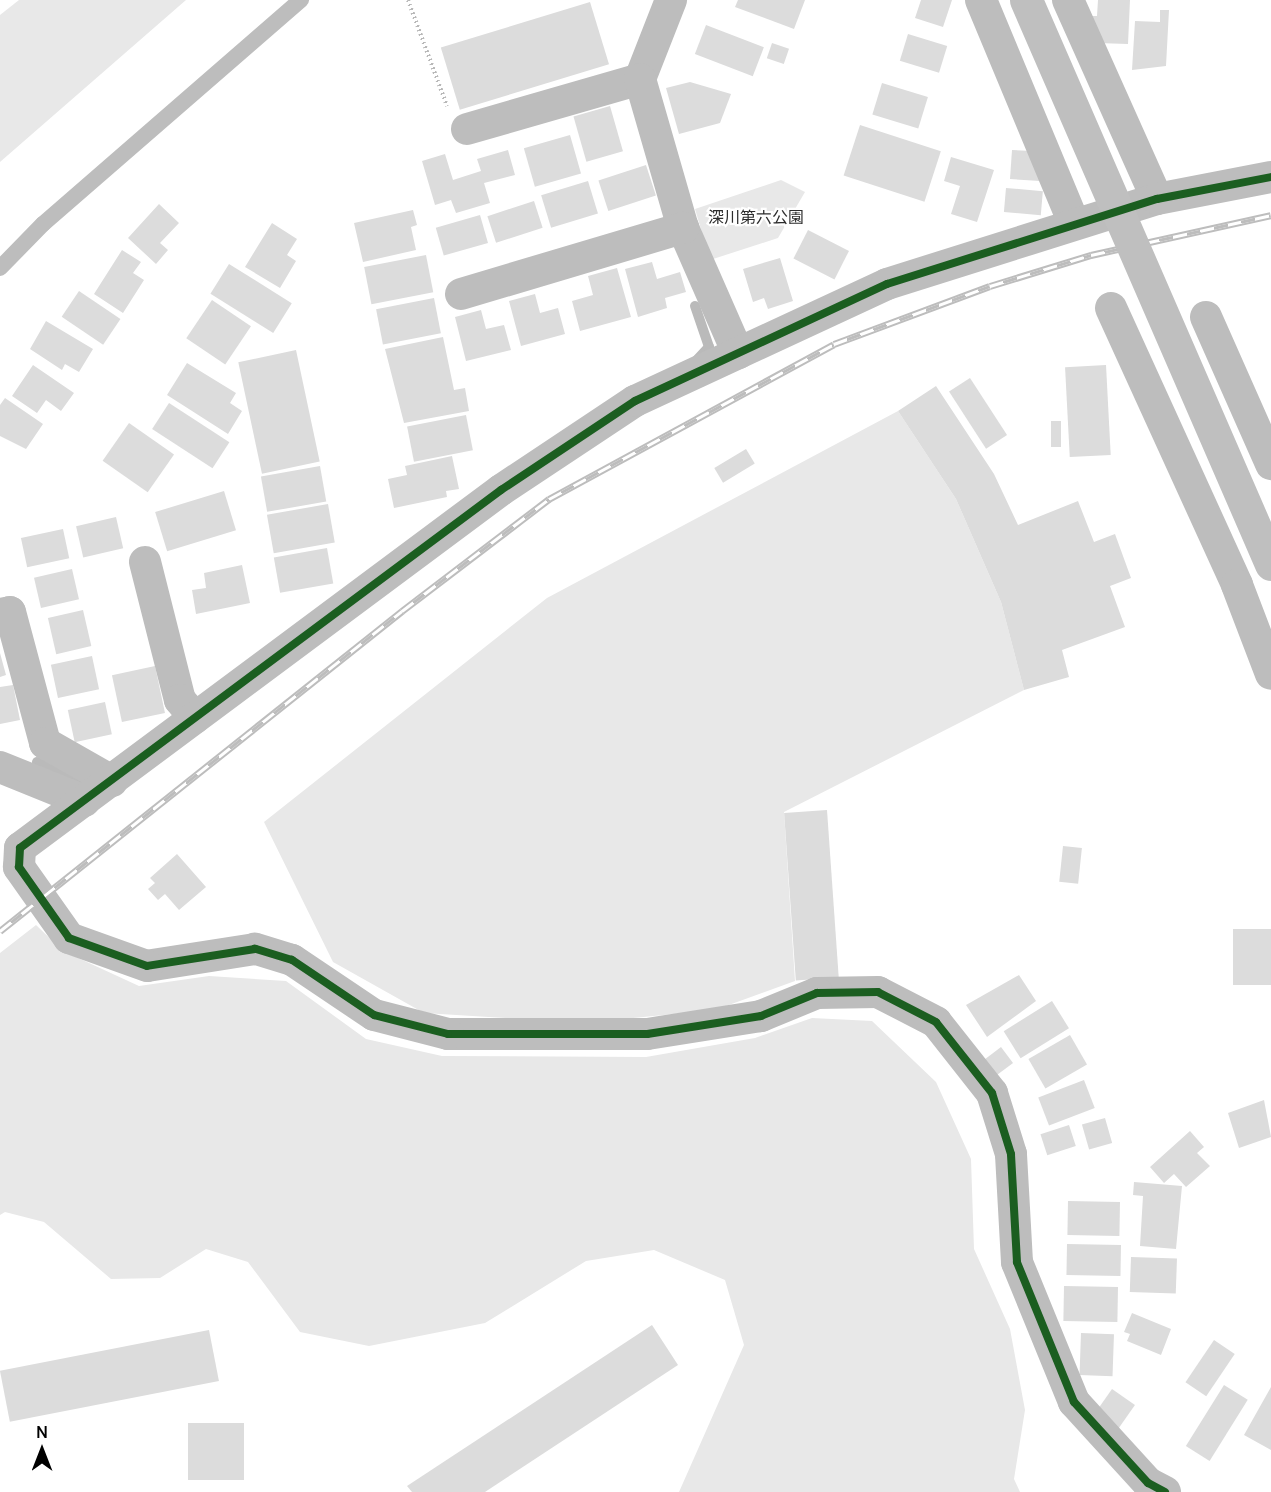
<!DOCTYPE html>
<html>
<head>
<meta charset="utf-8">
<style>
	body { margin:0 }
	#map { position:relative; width:1271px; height:1492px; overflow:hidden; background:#fff; font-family:Manrope,"Noto Sans JP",sans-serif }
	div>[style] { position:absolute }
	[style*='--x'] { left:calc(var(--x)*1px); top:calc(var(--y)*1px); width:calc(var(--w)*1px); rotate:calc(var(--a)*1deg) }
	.green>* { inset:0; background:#e8e8e8 }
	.stream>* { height:10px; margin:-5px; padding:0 5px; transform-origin:5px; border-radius:5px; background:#bababa }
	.building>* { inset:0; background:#dcdcdc; transform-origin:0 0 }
	.path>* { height:4px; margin-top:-2px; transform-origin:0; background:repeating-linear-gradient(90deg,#b8b8b8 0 1.5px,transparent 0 4.5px) }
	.lane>* { height:16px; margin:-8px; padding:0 8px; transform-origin:8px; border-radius:8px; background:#bdbdbd }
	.street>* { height:32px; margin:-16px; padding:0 16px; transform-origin:16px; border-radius:16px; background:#bdbdbd }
	.rail>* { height:7px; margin-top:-3.5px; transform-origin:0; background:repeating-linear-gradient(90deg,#fff 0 14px,#bdbdbd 0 28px); box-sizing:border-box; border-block:2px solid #bdbdbd }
	.secondary-bridge>* { height:33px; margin:-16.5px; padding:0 16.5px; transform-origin:16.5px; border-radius:16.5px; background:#bfbfbf }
	.cycleway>* { height:8px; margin:-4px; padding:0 4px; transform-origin:4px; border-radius:4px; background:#1b5e20 }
	span { translate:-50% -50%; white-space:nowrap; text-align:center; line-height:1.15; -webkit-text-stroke:4.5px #fff; paint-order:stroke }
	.park-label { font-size:16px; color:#2d2d2d }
	.north { position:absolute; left:12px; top:1420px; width:60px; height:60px; -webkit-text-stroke:4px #fff; paint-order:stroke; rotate:0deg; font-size:16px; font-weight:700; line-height:24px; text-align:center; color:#000 }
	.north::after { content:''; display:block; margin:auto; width:21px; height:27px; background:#000; clip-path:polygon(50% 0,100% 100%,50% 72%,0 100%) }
</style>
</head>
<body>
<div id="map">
	<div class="green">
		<div style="clip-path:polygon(19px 0,186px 0,0 162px,0 15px)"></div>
		<div style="clip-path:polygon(781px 180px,805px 192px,778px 238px,710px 260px,695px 209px)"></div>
		<div style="clip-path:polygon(898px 411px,956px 499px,1001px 602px,1024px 690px,784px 812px,795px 981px,715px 1010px,623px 1019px,521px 1019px,424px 1013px,333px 962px,264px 822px,547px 598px)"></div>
		<div style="clip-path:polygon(36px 925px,63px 951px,139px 986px,209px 976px,286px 981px,366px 1039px,442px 1056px,646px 1057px,755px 1038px,812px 1018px,872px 1021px,936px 1082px,971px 1159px,974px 1249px,1010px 1329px,1025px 1410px,1014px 1479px,1020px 1492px,679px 1492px,744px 1345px,725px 1280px,654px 1250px,586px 1261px,485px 1323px,369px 1346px,300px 1332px,248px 1262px,206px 1249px,160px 1278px,111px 1279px,44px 1222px,5px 1212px,0 1215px,0 953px)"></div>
	</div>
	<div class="stream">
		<div style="--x:695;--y:306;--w:43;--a:71.1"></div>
		<div style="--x:709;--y:347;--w:18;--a:133"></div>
		<div style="--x:37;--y:762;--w:52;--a:25.1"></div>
		<div style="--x:84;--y:784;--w:11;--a:-34"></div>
	</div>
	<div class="building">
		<div style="clip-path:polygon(738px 0,805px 0,794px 29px,735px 7px)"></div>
		<div style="clip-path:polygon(921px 0,952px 0,943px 27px,915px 18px)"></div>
		<div style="clip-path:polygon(1098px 0,1130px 0,1128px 44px,1097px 43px,1092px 16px,1097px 16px)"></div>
		<div style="left:590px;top:2px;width:65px;height:156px;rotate:73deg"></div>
		<div style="clip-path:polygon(1160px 10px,1169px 10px,1166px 66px,1132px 70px,1135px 21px,1160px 22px)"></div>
		<div style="left:706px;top:25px;width:62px;height:31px;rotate:21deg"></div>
		<div style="left:908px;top:34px;width:41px;height:28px;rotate:17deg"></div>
		<div style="left:772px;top:43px;width:18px;height:16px;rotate:19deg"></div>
		<div style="clip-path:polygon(690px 82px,731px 94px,720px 123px,679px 134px,666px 88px)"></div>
		<div style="left:882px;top:83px;width:48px;height:33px;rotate:17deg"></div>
		<div style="left:610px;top:106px;width:47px;height:38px;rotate:74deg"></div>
		<div style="left:860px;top:125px;width:85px;height:53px;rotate:18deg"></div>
		<div style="left:570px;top:135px;width:40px;height:48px;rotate:74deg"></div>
		<div style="clip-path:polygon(508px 150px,515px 175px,484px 183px,490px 203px,456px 213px,451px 200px,435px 205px,422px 161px,445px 154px,453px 180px,481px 171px,477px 159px)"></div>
		<div style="clip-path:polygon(1012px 150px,1032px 151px,1040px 181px,1010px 179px)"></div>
		<div style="clip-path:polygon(951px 157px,994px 170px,977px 222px,951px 214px,960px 186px,944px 181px)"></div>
		<div style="left:646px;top:165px;width:32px;height:50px;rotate:72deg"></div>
		<div style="left:588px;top:181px;width:34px;height:49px;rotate:73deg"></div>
		<div style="left:1006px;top:188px;width:37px;height:24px;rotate:5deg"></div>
		<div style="left:534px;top:201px;width:28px;height:49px;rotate:72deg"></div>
		<div style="clip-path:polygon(159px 204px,179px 223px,160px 243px,168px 250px,156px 264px,128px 238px)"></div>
		<div style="clip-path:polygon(413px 210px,417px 225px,411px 227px,416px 250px,363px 262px,354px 223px)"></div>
		<div style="left:480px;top:215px;width:29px;height:46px;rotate:74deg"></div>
		<div style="clip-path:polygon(272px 223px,297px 239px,287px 255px,296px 261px,280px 288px,245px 267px)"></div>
		<div style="left:808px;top:230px;width:46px;height:32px;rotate:27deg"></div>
		<div style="clip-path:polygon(122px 250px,141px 262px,133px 273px,144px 280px,123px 313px,94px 294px)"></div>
		<div style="left:426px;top:255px;width:38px;height:63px;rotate:79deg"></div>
		<div style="clip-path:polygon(780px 258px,793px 301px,768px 309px,764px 298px,753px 302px,743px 269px)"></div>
		<div style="clip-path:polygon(652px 262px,657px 279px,680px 272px,686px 292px,665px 298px,667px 308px,638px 317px,625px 269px)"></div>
		<div style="left:229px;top:264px;width:74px;height:35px;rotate:32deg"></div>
		<div style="clip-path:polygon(617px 268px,631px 317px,580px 331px,572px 301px,593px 295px,588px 276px)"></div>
		<div style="left:79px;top:291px;width:50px;height:31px;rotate:34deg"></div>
		<div style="clip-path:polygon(535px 294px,540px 313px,558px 308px,565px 334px,521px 346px,509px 301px)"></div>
		<div style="left:434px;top:298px;width:36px;height:59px;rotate:79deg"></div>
		<div style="left:212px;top:300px;width:47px;height:46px;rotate:34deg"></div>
		<div style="clip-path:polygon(481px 310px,486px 329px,504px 325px,511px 350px,466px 361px,455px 317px)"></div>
		<div style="clip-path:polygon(46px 321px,93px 349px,79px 372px,65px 364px,62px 370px,30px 349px)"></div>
		<div style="clip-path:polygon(443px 337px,454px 390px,465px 388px,469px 411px,404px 423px,385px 349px)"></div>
		<div style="left:296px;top:350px;width:114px;height:59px;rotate:78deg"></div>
		<div style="clip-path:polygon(187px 363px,236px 393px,230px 403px,242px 411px,228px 434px,167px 395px)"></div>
		<div style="clip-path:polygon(33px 365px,74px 393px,61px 411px,46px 400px,37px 413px,12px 396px)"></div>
		<div style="left:1106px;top:365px;width:90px;height:41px;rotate:87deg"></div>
		<div style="left:970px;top:378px;width:68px;height:25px;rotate:57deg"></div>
		<div style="clip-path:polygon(936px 386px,994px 474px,1018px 525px,1078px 501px,1094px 542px,1115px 534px,1131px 578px,1110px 586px,1125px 627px,1062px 650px,1069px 677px,1024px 690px,1001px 602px,956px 499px,898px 411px)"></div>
		<div style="clip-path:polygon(5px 398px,43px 424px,26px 449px,0 436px,0 405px)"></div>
		<div style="left:169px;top:403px;width:72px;height:31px;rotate:33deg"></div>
		<div style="left:466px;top:415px;width:36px;height:60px;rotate:79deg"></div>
		<div style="left:1051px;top:421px;width:10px;height:26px"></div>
		<div style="left:129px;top:423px;width:55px;height:46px;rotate:35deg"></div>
		<div style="left:746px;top:449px;width:17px;height:37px;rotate:59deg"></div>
		<div style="clip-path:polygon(452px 456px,459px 489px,446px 491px,447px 497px,394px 508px,388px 479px,407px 475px,405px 466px)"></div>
		<div style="left:320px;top:466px;width:36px;height:60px;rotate:80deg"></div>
		<div style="left:224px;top:491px;width:41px;height:72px;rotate:73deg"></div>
		<div style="left:328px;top:504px;width:39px;height:62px;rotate:80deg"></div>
		<div style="left:116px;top:517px;width:32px;height:41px;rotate:77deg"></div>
		<div style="left:63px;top:529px;width:30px;height:43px;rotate:78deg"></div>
		<div style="left:327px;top:548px;width:36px;height:54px;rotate:80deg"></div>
		<div style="clip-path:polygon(242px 565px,250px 603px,196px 614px,192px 590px,206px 588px,204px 573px)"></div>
		<div style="left:72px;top:569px;width:31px;height:39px;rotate:77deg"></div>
		<div style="left:83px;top:610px;width:37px;height:36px;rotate:77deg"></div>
		<div style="clip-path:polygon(0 653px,6px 675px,0 677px)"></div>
		<div style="left:92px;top:656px;width:34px;height:42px;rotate:78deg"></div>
		<div style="left:155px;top:666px;width:48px;height:44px;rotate:78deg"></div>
		<div style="clip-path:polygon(13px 685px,20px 720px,0 724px,0 687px)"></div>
		<div style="left:105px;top:702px;width:33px;height:38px;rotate:78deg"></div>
		<div style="left:827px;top:810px;width:168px;height:43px;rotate:86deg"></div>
		<div style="left:1063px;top:846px;width:19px;height:36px;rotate:6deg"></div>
		<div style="clip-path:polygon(177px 854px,206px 887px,179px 910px,165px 894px,158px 900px,148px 889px,155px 883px,150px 878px)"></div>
		<div style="left:1271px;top:929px;width:56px;height:38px;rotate:90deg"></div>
		<div style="clip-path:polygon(1019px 975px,1036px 1001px,987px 1037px,966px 1005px)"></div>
		<div style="left:1052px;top:1001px;width:32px;height:57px;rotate:58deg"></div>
		<div style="left:1070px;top:1035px;width:34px;height:48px;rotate:60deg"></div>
		<div style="left:1001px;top:1047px;width:20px;height:21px;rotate:53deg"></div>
		<div style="left:1084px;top:1080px;width:30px;height:49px;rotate:69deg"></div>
		<div style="clip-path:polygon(1264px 1100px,1271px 1137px,1239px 1148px,1228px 1113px)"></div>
		<div style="left:1105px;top:1118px;width:26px;height:24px;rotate:74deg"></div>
		<div style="left:1069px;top:1125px;width:22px;height:30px;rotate:72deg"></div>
		<div style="clip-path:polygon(1190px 1131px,1204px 1147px,1197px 1153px,1210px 1166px,1186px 1187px,1174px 1174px,1164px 1183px,1150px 1167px)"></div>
		<div style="clip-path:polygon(1134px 1182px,1182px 1186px,1176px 1249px,1140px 1246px,1143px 1196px,1133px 1195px)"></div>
		<div style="left:1068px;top:1201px;width:52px;height:34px;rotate:1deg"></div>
		<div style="left:1067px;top:1244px;width:54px;height:31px;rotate:1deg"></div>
		<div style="left:1131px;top:1257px;width:46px;height:35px;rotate:2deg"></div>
		<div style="left:1064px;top:1286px;width:54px;height:35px;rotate:1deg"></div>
		<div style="clip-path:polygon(1132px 1313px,1171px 1329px,1161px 1355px,1127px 1341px,1130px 1334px,1124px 1332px)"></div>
		<div style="clip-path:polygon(652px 1325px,678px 1365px,485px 1492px,412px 1492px,407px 1486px)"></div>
		<div style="left:209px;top:1330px;width:52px;height:213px;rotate:79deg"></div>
		<div style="left:1081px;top:1333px;width:33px;height:42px;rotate:2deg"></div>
		<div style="left:1214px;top:1340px;width:25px;height:51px;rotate:34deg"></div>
		<div style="left:1224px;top:1385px;width:28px;height:72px;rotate:32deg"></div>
		<div style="clip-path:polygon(1271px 1387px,1271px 1450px,1244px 1435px)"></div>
		<div style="left:1112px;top:1389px;width:28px;height:29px;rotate:35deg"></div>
		<div style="left:188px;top:1423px;width:56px;height:57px"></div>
	</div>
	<div class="path">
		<div style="--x:408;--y:0;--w:113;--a:69.8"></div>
	</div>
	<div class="lane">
		<div style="--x:0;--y:268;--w:62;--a:-45.7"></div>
		<div style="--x:43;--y:224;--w:342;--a:-41"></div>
	</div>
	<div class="street">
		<div style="--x:981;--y:0;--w:242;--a:67.4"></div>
		<div style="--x:1068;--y:0;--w:218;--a:65.9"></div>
		<div style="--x:640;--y:79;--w:85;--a:-68.6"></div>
		<div style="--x:467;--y:129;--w:180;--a:-16.1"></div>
		<div style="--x:640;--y:79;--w:155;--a:73.9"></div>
		<div style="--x:683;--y:228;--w:137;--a:66.3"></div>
		<div style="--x:461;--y:294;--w:232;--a:-16.6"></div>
		<div style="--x:1111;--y:308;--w:304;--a:65.5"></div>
		<div style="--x:1237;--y:585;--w:95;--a:69.1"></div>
		<div style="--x:1206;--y:317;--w:161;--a:66.1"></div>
		<div style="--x:145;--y:562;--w:142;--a:75.8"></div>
		<div style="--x:180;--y:700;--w:23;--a:50"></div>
		<div style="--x:0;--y:614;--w:10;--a:-11"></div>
		<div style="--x:10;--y:612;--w:136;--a:75"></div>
		<div style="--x:45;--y:743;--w:77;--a:29.6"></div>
		<div style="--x:0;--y:767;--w:91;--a:22"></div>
		<div style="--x:1165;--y:1492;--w:19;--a:-152"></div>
		<div style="--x:1148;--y:1483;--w:110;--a:-132.4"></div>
		<div style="--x:1074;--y:1402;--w:151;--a:-112.2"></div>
		<div style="--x:1017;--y:1262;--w:108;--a:-93.2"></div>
		<div style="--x:1011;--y:1154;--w:64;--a:-107.3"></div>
		<div style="--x:992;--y:1093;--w:90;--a:-128.3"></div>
		<div style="--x:936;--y:1022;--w:65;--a:-152.7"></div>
		<div style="--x:878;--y:992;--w:61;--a:179.1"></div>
		<div style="--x:817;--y:993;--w:61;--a:157.7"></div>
		<div style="--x:761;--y:1016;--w:115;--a:171"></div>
		<div style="--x:647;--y:1034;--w:199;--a:180"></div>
		<div style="--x:448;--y:1034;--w:76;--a:-165.6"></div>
		<div style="--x:374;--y:1015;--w:99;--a:-146.1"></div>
		<div style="--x:292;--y:960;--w:39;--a:-163"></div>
		<div style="--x:255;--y:949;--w:109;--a:171.1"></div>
		<div style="--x:147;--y:966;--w:83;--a:-160.3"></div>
		<div style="--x:69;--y:938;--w:87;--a:-125.2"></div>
		<div style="--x:19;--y:867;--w:19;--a:-87"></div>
		<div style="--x:20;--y:848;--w:600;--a:-36.66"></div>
		<div style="--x:501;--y:490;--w:161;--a:-33.6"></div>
		<div style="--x:635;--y:401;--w:278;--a:-24.9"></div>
		<div style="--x:887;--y:284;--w:283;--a:-17.5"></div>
		<div style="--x:1157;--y:199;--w:116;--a:-10.9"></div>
	</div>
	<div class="rail">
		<div style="--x:0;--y:931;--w:514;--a:-38.52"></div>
		<div style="--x:402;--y:611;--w:185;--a:-37.3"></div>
		<div style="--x:549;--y:499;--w:324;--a:-28.5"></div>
		<div style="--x:834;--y:344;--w:166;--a:-20.4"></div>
		<div style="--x:990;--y:286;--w:106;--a:-17.1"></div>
		<div style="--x:1091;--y:255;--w:184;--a:-12.5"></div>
	</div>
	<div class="secondary-bridge">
		<div style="--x:1026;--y:0;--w:615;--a:66.52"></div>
	</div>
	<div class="cycleway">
		<div style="--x:1165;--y:1492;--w:19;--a:-152"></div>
		<div style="--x:1148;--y:1483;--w:110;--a:-132.4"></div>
		<div style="--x:1074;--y:1402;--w:151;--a:-112.2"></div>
		<div style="--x:1017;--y:1262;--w:108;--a:-93.2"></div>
		<div style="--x:1011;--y:1154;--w:64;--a:-107.3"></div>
		<div style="--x:992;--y:1093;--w:90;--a:-128.3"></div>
		<div style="--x:936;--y:1022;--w:65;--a:-152.7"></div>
		<div style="--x:878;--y:992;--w:61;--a:179.1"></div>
		<div style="--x:817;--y:993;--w:61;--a:157.7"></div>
		<div style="--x:761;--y:1016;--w:115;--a:171"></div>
		<div style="--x:647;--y:1034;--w:199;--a:180"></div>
		<div style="--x:448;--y:1034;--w:76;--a:-165.6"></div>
		<div style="--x:374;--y:1015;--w:99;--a:-146.1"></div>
		<div style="--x:292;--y:960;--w:39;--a:-163"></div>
		<div style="--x:255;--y:949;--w:109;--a:171.1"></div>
		<div style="--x:147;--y:966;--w:83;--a:-160.3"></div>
		<div style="--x:69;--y:938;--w:87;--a:-125.2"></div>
		<div style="--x:19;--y:867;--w:19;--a:-87"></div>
		<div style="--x:20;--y:848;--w:600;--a:-36.66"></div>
		<div style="--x:501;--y:490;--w:161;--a:-33.6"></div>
		<div style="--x:635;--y:401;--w:278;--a:-24.9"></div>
		<div style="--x:887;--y:284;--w:283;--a:-17.5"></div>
		<div style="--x:1157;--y:199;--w:116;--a:-10.9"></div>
	</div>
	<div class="park-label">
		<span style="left:756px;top:217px">深川第六公園</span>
	</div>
	<div class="north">N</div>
</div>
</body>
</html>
